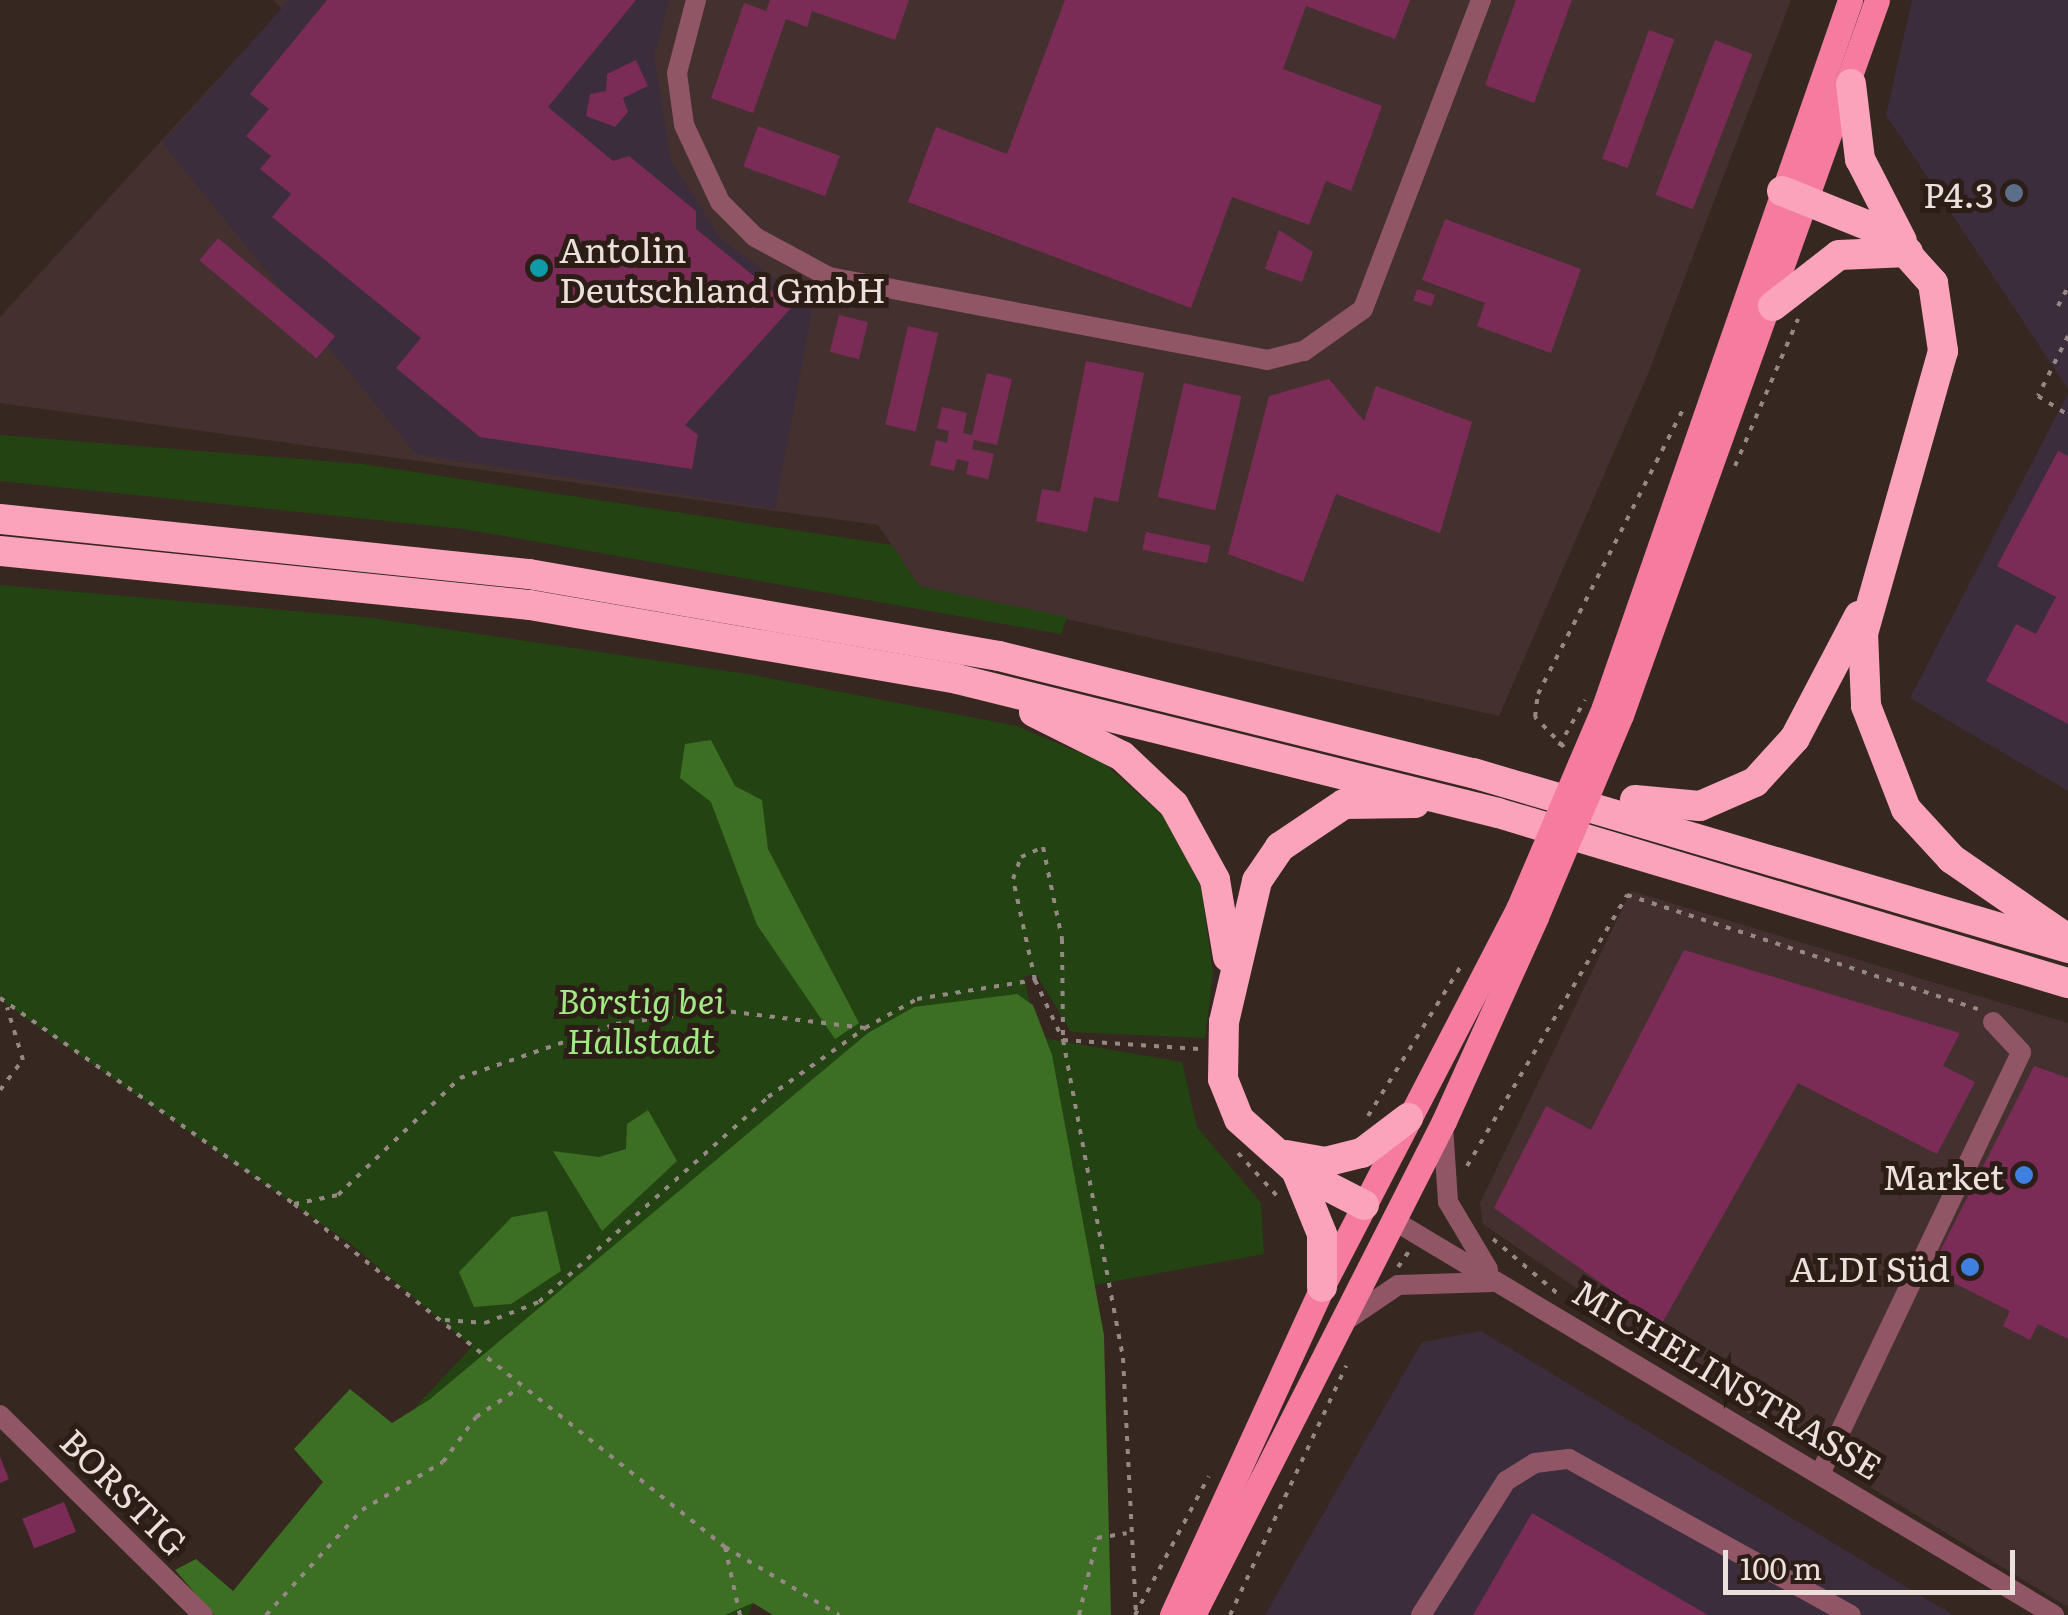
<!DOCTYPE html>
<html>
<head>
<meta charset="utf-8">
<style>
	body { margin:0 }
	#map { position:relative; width:2068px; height:1615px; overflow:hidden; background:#362721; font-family:Literata,serif }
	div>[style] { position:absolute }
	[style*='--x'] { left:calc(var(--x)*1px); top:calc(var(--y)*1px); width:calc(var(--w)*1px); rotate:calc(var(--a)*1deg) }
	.commercial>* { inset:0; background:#44312f }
	.industrial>* { inset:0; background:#3b2d3b }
	.green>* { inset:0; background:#234412 }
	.forest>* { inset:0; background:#3c6e23 }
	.building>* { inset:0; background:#7a2c57; transform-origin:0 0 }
	.path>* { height:4px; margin-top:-2px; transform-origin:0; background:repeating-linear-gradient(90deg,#968985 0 5px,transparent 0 13px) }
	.minor>* { height:20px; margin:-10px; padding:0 10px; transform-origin:10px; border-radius:10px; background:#915666 }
	.major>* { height:25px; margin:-12.5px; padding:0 12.5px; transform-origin:12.5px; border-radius:12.5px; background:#f57c9f }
	.highway>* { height:30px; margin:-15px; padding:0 15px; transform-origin:15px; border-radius:15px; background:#fba3ba }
	.major-bridge>* { height:25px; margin:-12.5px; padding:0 12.5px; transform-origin:12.5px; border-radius:12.5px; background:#f57c9f }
	.dots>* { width:28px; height:28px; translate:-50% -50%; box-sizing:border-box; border:5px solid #2c1e17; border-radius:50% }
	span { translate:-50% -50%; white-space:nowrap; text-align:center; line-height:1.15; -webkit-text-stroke:10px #2c1e17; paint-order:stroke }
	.poi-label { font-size:35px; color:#ebe0dc }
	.right { translate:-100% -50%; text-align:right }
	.left { translate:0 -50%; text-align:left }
	.park-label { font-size:35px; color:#a2e884; font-style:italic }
	.street-label { font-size:35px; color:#ebe0dc }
	.scale { position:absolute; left:1723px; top:1550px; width:292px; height:45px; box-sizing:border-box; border:5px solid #ebe0dc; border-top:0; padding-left:12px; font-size:30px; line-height:35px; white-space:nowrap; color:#ebe0dc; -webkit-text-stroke:8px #2c1e17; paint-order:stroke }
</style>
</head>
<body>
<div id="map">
	<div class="commercial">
		<div style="clip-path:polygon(273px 0,1791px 0,1647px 376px,1499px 716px,919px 586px,878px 525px,0 403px,0 317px,282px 9px)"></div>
		<div style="clip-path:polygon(1631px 891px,2068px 1023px,2068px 1607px,1653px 1355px,1617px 1316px,1483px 1224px,1480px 1203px)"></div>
	</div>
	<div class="industrial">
		<div style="clip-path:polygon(289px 0,669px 0,654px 56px,671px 161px,721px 239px,813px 306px,775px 509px,416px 454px,162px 143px)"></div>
		<div style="clip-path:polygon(1912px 0,2068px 0,2068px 389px,1886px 115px)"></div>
		<div style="clip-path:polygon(2068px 393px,2068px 791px,1910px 698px)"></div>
		<div style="clip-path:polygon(1481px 1331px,1953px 1615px,1265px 1615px,1422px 1342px)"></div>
	</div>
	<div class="green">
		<div style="clip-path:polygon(0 435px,362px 464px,892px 545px,919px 586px,1067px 617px,1061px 634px,464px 529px,0 481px)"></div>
		<div style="clip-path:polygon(0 585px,372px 618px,753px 675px,1017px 726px,1104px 763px,1163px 816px,1201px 887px,1213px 974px,1205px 1038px,1071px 1032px,1036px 974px,1024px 977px,1037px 1037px,1182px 1062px,1197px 1127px,1261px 1203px,1264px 1254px,1094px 1285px,772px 1565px,748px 1615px,219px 1615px,472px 1347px,352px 1245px,0 1000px)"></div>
	</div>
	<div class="forest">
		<div style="clip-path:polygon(711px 740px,735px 786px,762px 800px,768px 849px,859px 1023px,835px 1039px,757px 925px,711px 802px,680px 778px,685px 744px)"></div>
		<div style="clip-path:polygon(1017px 994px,1033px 1005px,1052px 1055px,1104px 1335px,1111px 1615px,773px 1615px,753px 1603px,725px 1615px,214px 1615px,175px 1570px,196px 1559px,233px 1591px,323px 1482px,294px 1449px,350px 1389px,392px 1423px,429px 1400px,868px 1033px,914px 1007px)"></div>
		<div style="clip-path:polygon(648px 1110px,677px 1161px,602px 1231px,553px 1151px,599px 1157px,626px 1149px,627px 1124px)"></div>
		<div style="clip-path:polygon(547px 1211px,561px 1271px,511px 1304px,474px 1307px,459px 1272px,512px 1217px)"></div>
	</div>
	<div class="building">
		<div style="clip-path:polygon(327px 0,636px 0,548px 107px,613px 161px,629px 156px,696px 211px,696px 229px,792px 307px,685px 425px,698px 435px,692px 469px,480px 437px,396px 368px,421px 338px,272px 217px,291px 194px,260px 169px,271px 156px,246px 136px,269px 109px,250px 94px)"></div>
		<div style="clip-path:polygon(770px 0,909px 0,895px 40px,812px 11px,807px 27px,786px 19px,753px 113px,711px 98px,744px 3px,766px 11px)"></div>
		<div style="clip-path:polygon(1065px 0,1410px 0,1395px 39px,1306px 6px,1283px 69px,1382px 106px,1351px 191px,1326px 181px,1309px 225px,1232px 197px,1191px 308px,908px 202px,936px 127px,1007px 154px)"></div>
		<div style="clip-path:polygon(1516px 0,1572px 0,1534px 103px,1485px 85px)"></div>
		<div style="left:1649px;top:30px;width:27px;height:137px;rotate:20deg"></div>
		<div style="left:1715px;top:40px;width:40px;height:166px;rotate:21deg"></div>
		<div style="clip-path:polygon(636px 60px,648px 86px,623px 98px,628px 112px,615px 127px,586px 116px,590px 94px,606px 91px,607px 74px)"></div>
		<div style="left:758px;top:126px;width:87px;height:43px;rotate:20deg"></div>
		<div style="clip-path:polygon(1445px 219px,1581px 269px,1551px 353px,1477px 326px,1485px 303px,1422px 280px)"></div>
		<div style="clip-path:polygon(1279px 230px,1313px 252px,1302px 282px,1265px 269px)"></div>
		<div style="left:218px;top:238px;width:153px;height:29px;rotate:40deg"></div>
		<div style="left:1417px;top:289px;width:19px;height:12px;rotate:18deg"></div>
		<div style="left:839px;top:315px;width:30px;height:38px;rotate:14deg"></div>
		<div style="left:908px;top:326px;width:31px;height:101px;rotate:13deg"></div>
		<div style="clip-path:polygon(1086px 361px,1144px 373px,1118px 502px,1094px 497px,1087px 532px,1036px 521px,1042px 489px,1060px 492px)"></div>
		<div style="clip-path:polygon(987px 373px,1012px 379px,997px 445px,974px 440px,972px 449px,994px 454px,988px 479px,966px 474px,969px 462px,957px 459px,954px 471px,930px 465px,936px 440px,947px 443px,949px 431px,937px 428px,942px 407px,967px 413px,963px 433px,972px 435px)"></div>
		<div style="clip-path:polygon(1329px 379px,1364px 421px,1376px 386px,1472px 422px,1440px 533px,1336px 494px,1303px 582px,1228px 554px,1269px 396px)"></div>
		<div style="left:1184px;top:383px;width:59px;height:117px;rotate:13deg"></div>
		<div style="clip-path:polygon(2058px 451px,2068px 456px,2068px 724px,1986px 681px,2016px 624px,2036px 634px,2056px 597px,1997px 566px)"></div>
		<div style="left:1146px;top:532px;width:66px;height:18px;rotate:12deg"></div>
		<div style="clip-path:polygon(1684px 950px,1960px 1033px,1943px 1066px,1975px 1082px,1937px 1154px,1798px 1083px,1661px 1325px,1494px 1208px,1546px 1106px,1591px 1130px)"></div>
		<div style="clip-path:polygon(2034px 1066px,2068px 1078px,2068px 1339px,2038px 1324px,2030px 1340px,2003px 1326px,2010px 1311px,1930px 1271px)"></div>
		<div style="clip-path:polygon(0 1457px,9px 1479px,0 1483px)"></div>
		<div style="left:64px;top:1502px;width:32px;height:45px;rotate:68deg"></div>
		<div style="clip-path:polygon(1532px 1513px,1708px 1615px,1473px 1615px)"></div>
	</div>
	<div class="path">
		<div style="--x:2058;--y:306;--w:21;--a:-62"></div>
		<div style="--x:2068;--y:336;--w:67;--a:116.6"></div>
		<div style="--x:2038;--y:396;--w:36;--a:32"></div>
		<div style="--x:1735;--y:466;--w:160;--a:-66.8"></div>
		<div style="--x:1559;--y:746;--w:53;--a:-60.5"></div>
		<div style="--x:1564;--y:747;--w:42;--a:-134"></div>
		<div style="--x:1535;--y:717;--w:23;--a:-83"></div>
		<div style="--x:1538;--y:694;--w:319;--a:-63"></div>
		<div style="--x:1035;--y:980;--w:66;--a:65"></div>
		<div style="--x:1063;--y:1040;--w:136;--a:3.8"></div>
		<div style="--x:0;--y:998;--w:359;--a:35"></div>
		<div style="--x:294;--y:1204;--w:551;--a:38.51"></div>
		<div style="--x:725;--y:1547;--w:70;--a:77.6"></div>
		<div style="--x:0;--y:1090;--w:38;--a:-53"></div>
		<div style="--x:23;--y:1060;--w:55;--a:-106.8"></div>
		<div style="--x:1368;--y:1116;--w:180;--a:-58.2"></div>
		<div style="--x:1238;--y:1153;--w:61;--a:47.7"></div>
		<div style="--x:1467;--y:1166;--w:315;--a:-59.4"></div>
		<div style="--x:1627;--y:895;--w:369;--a:18"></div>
		<div style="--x:294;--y:1204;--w:45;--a:-11.6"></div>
		<div style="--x:338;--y:1195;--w:169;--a:-43.8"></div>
		<div style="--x:460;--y:1078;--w:165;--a:-19.1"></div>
		<div style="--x:616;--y:1024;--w:103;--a:-7.8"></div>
		<div style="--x:718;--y:1010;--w:148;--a:7"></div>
		<div style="--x:865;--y:1028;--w:60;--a:-29.1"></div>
		<div style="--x:917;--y:999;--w:120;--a:-9.1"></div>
		<div style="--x:1035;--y:980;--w:103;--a:-102.3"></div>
		<div style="--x:1013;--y:879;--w:23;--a:-70"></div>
		<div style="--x:1021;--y:857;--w:24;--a:-24"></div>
		<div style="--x:1043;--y:847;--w:94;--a:78.3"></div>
		<div style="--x:1062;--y:939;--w:101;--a:89.4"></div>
		<div style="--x:1063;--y:1040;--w:324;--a:79.3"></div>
		<div style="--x:1123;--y:1358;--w:254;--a:87.1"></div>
		<div style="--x:1493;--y:1239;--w:85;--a:40.2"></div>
		<div style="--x:1398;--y:1267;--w:21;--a:-55"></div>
		<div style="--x:445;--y:1320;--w:40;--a:4.3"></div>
		<div style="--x:485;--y:1323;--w:58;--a:-21.3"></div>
		<div style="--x:539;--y:1302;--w:307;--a:-41.8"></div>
		<div style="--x:768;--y:1097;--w:119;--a:-35.4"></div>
		<div style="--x:725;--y:1547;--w:133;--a:30.8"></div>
		<div style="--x:266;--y:1615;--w:142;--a:-47.6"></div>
		<div style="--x:362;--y:1510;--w:94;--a:-30.7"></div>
		<div style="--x:443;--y:1462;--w:56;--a:-53.7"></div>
		<div style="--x:476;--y:1417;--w:52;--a:-34"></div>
		<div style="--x:1079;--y:1615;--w:79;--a:-76.8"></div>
		<div style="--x:1097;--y:1538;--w:30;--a:-9"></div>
		<div style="--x:1135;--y:1615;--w:157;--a:-62"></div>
		<div style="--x:1230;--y:1615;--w:275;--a:-65"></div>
	</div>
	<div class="minor">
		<div style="--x:696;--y:0;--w:75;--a:104.6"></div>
		<div style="--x:677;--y:73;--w:52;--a:82.3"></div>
		<div style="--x:684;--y:125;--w:85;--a:64.9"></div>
		<div style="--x:720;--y:202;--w:49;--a:45"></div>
		<div style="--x:755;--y:237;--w:84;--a:28.4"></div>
		<div style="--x:829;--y:277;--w:446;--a:10.7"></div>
		<div style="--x:1267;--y:360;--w:38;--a:-14"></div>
		<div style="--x:1304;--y:351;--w:72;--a:-35.4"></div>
		<div style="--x:1363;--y:309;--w:331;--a:-69.1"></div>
		<div style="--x:1443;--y:1126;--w:76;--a:86.2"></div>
		<div style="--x:1448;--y:1202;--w:78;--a:59.2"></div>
		<div style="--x:1393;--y:1220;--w:770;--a:30.86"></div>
		<div style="--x:1348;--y:1319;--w:60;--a:-34.2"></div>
		<div style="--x:1398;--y:1285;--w:94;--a:-1.8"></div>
		<div style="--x:0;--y:1415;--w:285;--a:44.6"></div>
		<div style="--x:1820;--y:1474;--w:467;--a:-64.5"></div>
		<div style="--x:2021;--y:1052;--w:41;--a:-133"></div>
		<div style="--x:1421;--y:1615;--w:159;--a:-57.6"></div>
		<div style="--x:1506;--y:1481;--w:34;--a:-32"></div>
		<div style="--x:1535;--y:1463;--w:34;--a:-7"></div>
		<div style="--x:1569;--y:1459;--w:322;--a:29"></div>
	</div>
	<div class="major">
		<div style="--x:1604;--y:707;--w:749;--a:-70.81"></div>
		<div style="--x:1621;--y:715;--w:759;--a:-70.3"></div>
		<div style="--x:1172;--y:1615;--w:361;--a:-65.4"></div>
		<div style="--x:1322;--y:1287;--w:426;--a:-62.6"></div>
		<div style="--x:1193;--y:1615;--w:554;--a:-63.07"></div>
		<div style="--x:1444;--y:1121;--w:224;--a:-65.7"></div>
	</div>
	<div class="highway">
		<div style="--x:1851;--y:84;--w:76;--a:83.2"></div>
		<div style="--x:1860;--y:159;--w:92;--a:62.9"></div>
		<div style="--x:1782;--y:191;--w:115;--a:21.9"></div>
		<div style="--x:1889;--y:234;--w:66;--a:48.1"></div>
		<div style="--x:1933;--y:283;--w:69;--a:81.6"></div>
		<div style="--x:1943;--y:351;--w:293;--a:105.8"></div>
		<div style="--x:1863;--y:633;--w:73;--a:87.6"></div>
		<div style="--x:1866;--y:706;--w:110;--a:68.8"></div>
		<div style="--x:1906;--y:809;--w:68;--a:47.4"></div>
		<div style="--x:1952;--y:859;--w:135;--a:34.7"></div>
		<div style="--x:1773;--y:306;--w:83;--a:-37.7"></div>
		<div style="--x:1839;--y:255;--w:69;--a:-2.5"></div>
		<div style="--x:0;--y:519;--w:532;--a:5.94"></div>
		<div style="--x:529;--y:574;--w:477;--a:9.9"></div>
		<div style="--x:999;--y:656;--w:488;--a:13.9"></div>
		<div style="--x:1473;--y:773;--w:620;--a:16.39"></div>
		<div style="--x:0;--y:551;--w:533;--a:5.82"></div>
		<div style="--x:530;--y:605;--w:433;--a:9.8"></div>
		<div style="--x:957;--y:679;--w:557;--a:13.91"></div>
		<div style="--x:1498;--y:813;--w:595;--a:16.61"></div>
		<div style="--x:1034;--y:712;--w:98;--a:26.6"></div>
		<div style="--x:1122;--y:756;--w:71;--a:43.3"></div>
		<div style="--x:1174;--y:805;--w:85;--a:61.3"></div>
		<div style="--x:1215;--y:880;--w:78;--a:80.4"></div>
		<div style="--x:1635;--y:800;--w:65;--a:5.3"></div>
		<div style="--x:1700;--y:806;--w:60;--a:-23.6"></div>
		<div style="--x:1755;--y:782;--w:59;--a:-47.7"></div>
		<div style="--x:1795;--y:738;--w:138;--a:-62.3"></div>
		<div style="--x:1286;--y:1155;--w:40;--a:10"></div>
		<div style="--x:1325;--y:1162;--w:38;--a:-14"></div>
		<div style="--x:1362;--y:1153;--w:58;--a:-37.3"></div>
		<div style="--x:1296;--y:1170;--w:69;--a:67.9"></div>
		<div style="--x:1322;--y:1234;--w:53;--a:90"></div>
		<div style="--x:1364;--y:1205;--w:76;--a:-152.8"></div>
		<div style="--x:1296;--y:1170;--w:76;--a:-138.2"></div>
		<div style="--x:1239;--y:1119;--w:43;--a:-111.8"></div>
		<div style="--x:1223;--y:1079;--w:57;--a:-89"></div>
		<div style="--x:1224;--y:1022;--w:145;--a:-76.8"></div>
		<div style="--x:1257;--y:881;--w:41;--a:-55.9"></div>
		<div style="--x:1280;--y:847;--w:77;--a:-33.9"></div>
		<div style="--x:1344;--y:804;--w:71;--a:-0.8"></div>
	</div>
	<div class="major-bridge">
		<div style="--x:1518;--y:909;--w:220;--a:-66.9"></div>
		<div style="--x:1536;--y:917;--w:219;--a:-67.2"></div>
	</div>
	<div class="dots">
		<div style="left:2014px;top:193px;background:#5c6f8a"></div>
		<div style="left:539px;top:268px;background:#0f9aa8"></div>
		<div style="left:2024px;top:1175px;background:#3f7fe0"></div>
		<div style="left:1970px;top:1267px;background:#3f7fe0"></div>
	</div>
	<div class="poi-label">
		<span class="right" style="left:1994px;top:193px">P4.3</span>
		<span class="left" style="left:559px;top:268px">Antolin<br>Deutschland GmbH</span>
		<span class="right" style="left:2004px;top:1175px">Market</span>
		<span class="right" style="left:1950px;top:1267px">ALDI Süd</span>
	</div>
	<div class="park-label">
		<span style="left:641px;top:1019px">Börstig bei<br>Hallstadt</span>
	</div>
	<div class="street-label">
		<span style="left:1728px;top:1378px;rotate:31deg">MICHELINSTRASSE</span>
		<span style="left:125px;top:1491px;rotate:45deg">BORSTIG</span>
	</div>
	<div class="scale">100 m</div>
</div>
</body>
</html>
